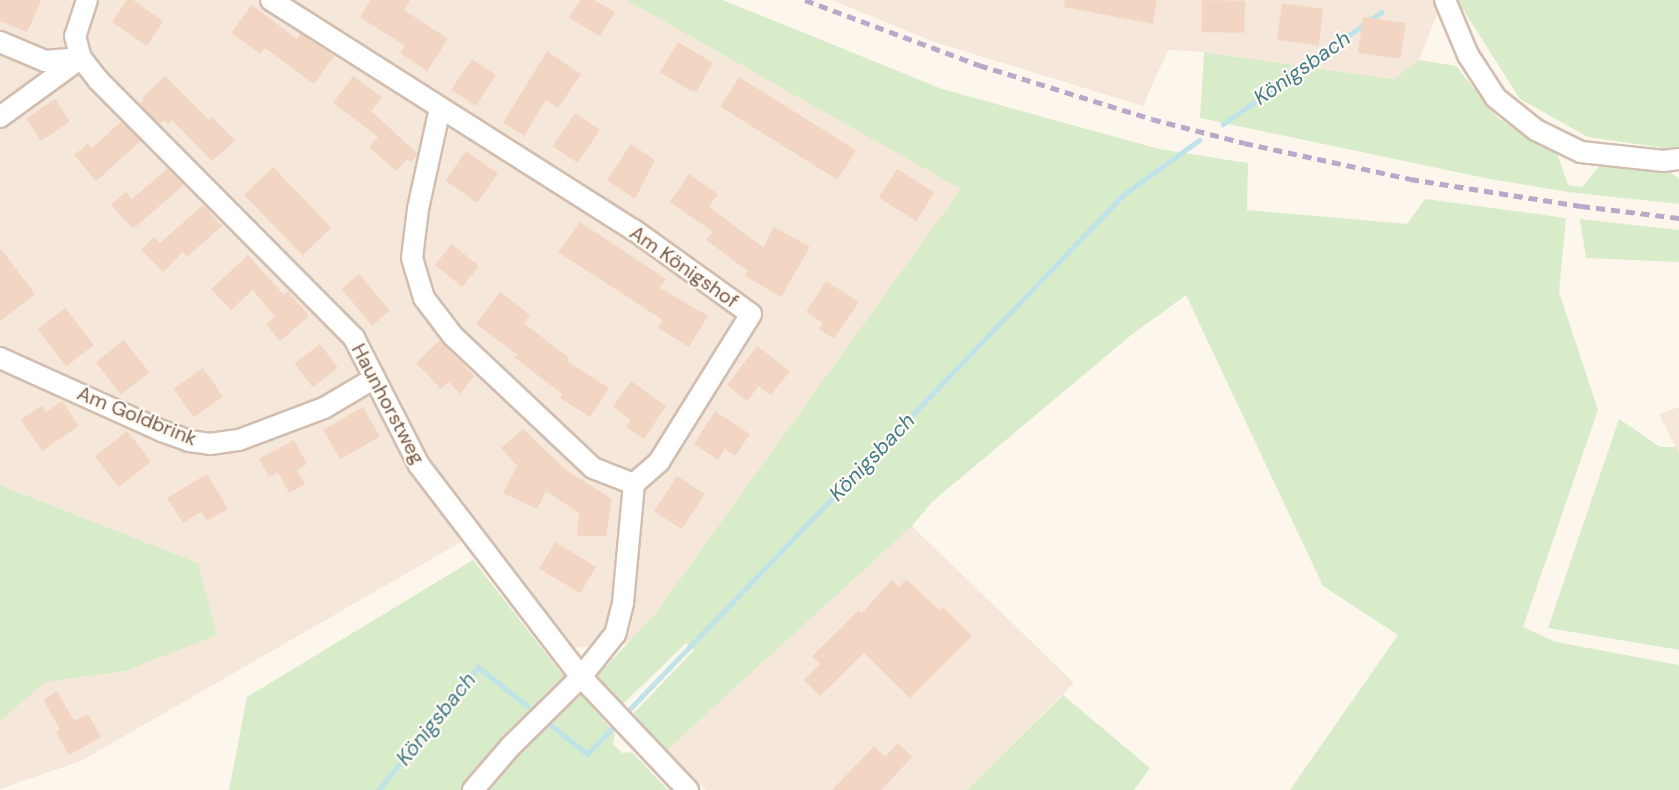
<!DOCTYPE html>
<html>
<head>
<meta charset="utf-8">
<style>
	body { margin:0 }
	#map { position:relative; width:1679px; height:790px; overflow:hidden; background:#fdf6ec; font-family:"DM Sans",sans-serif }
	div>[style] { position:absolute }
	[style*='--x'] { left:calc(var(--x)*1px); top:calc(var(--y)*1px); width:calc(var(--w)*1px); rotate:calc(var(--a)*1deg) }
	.residential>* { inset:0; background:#f5e8da }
	.green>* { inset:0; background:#d8ecc9 }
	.stream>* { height:5px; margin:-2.5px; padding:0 2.5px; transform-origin:2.5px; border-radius:2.5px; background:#bfe3e8 }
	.building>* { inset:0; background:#f3d5c3; transform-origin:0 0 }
	.roads { filter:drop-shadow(2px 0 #d1beb0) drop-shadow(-2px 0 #d1beb0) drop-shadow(0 2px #d1beb0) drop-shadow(0 -2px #d1beb0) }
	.minor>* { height:20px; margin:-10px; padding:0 10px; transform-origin:10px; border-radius:10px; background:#fff }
	.rail>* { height:4.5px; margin-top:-2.25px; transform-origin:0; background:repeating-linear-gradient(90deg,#b9a8c9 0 9px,transparent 0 15px) }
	span { translate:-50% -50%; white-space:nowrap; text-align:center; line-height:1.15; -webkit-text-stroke:4.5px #fffaf3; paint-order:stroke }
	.street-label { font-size:20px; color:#7a5c4d }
	.water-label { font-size:21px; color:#437c86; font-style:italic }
</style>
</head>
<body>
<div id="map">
	<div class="residential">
		<div style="clip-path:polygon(0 0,626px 0,962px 189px,655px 614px,627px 644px,570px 648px,482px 530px,81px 761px,0 789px,0 721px,44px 682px,125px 671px,198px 563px,0 485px)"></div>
		<div style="clip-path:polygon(832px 0,1443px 0,1419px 60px,1394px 79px,1204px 52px,1168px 50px,1143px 106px,934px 42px)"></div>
		<div style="clip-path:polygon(1679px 407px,1679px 454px,1659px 414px)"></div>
		<div style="clip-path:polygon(912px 526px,1074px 683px,967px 790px,706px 790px,666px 751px)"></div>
	</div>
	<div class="green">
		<div style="clip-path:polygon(626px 0,723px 0,942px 89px,1159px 149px,1248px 163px,1247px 210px,1407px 224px,1425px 199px,1566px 218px,1559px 292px,1598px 410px,1523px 627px,1556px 642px,1679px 665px,1679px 790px,1290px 790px,1398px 635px,1323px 586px,1186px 295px,1130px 336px,932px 502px,912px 526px,666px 751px,631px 716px,694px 650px,686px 643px,620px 707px,597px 676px,655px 614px,961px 189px)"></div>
		<div style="clip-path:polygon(1457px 0,1679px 0,1679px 147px,1663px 148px,1588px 137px,1520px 99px)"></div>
		<div style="clip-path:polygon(1204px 52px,1394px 79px,1419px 60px,1456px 66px,1498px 118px,1557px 154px,1568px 185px,1582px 187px,1603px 162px,1664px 167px,1679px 179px,1679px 204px,1568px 192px,1485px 178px,1200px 118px)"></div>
		<div style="clip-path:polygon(1580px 219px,1679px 230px,1679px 262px,1586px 258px)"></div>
		<div style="clip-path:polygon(1619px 419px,1660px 447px,1676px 447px,1679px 454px,1679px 650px,1548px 628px)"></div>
		<div style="clip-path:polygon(0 485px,198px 563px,217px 635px,125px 671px,45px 682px,0 721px)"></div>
		<div style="clip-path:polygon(473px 560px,561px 673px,615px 733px,613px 744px,622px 753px,632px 752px,668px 790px,229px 790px,247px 697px)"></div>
		<div style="clip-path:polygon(1063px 695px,1150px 768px,1134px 790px,967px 790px)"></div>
	</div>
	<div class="stream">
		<div style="--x:1223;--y:124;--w:194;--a:-35.3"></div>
		<div style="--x:623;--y:716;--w:722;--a:-46.18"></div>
		<div style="--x:1123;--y:195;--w:94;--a:-35.9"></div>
		<div style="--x:552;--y:726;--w:45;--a:38.7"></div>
		<div style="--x:587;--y:754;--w:43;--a:-45.9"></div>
		<div style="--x:378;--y:790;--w:159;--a:-50.9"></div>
		<div style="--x:478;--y:667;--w:63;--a:38.5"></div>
	</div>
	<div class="building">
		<div style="clip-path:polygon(0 0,41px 0,27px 32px,0 21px)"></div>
		<div style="clip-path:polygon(127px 0,133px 0,163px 21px,147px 46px,112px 22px)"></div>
		<div style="clip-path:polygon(371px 0,410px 0,404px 10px,448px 39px,427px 71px,400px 53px,405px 46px,360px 17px)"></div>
		<div style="clip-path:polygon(580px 0,594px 0,615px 12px,600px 36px,569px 18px)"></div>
		<div style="clip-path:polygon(1065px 0,1157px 0,1153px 24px,1064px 7px)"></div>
		<div style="left:1202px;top:0;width:43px;height:32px;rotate:1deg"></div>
		<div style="left:1282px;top:3px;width:42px;height:37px;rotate:8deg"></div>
		<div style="clip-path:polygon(252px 5px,297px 39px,301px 33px,334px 56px,314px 84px,265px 48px,260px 54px,231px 33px)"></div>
		<div style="left:1363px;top:17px;width:43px;height:36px;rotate:8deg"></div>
		<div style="clip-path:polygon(678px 42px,713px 63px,697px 91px,691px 91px,660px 72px)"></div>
		<div style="clip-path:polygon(547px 51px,581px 74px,558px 108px,546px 100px,524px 136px,503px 123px)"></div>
		<div style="left:472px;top:59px;width:29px;height:37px;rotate:34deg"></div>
		<div style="clip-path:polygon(165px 76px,209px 120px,212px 117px,235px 141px,212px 161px,172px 120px,168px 124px,164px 120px,159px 124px,139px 105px,144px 100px,142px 98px)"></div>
		<div style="clip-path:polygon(353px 76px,382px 97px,371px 111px,418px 154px,411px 162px,407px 159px,396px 171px,369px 147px,378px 137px,333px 103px)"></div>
		<div style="left:739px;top:77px;width:138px;height:35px;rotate:32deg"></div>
		<div style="left:55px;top:99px;width:27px;height:35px;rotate:56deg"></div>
		<div style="left:575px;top:113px;width:30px;height:40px;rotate:34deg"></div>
		<div style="clip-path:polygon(122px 121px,141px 141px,96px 181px,74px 155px,88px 143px,92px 148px)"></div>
		<div style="clip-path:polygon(631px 144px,655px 160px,635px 199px,607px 180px)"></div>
		<div style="left:466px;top:151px;width:39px;height:36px;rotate:35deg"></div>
		<div style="left:273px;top:167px;width:84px;height:40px;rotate:46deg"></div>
		<div style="clip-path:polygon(168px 168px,185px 184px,133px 229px,111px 205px,126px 192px,132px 199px)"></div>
		<div style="left:897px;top:169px;width:44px;height:34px;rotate:32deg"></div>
		<div style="clip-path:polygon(689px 174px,718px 194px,709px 207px,763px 247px,774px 227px,810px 247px,781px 297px,745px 276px,748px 271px,706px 240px,713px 232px,670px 202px)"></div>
		<div style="clip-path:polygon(203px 205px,222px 226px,187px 257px,183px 252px,163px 272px,141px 250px,154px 237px,160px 243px)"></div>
		<div style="clip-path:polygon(580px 222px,666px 279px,660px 288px,708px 316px,689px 347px,658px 328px,663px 320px,558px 252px)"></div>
		<div style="left:452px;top:244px;width:35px;height:27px;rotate:39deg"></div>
		<div style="clip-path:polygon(0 248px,35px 294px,0 321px)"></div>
		<div style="clip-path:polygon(248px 255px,284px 295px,288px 291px,309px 316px,280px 341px,266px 324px,275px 317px,253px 290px,231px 310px,211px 289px)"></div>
		<div style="left:359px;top:274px;width:48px;height:23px;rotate:50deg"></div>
		<div style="clip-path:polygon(826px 281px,859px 302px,834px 339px,819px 329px,823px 323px,806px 312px)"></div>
		<div style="clip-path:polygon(500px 292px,530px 315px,524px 323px,569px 358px,567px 361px,609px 388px,590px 417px,560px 398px,562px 394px,514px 357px,517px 354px,476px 324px)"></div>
		<div style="left:65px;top:308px;width:47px;height:35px;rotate:52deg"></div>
		<div style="left:124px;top:340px;width:41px;height:36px;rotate:52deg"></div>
		<div style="clip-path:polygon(440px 340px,474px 376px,460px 394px,449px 382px,441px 389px,416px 363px)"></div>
		<div style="left:320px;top:344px;width:30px;height:32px;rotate:53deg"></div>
		<div style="clip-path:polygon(757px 346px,790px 371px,771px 395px,759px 386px,747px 401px,727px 385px)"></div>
		<div style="left:203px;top:368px;width:35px;height:36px;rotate:55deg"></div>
		<div style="clip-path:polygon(631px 381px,666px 406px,644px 439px,626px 427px,631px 420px,613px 407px)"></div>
		<div style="clip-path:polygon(62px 401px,79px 426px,42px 451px,21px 420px,42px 405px,46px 412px)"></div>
		<div style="left:363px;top:407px;width:34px;height:46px;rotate:60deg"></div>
		<div style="clip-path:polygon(715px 411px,750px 434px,735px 456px,725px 449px,718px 460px,694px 444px)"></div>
		<div style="clip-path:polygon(523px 429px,566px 470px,612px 499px,606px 536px,577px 536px,579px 513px,546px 491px,537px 509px,503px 493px,517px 466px,501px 448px)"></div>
		<div style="left:127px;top:431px;width:39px;height:41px;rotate:52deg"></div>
		<div style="clip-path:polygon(294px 440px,307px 464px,297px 470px,305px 484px,289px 493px,278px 472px,269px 477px,259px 459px)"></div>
		<div style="clip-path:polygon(207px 474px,228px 509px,207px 521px,201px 512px,183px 523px,167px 498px)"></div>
		<div style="left:677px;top:476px;width:33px;height:42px;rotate:33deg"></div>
		<div style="left:555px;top:542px;width:48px;height:31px;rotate:31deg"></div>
		<div style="clip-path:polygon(906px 579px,939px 610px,943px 607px,972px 636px,910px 698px,864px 653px,820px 696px,804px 680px,820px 664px,812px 656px,859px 610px,862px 613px,892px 580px,899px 587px)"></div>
		<div style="clip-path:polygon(57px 691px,74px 721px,88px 714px,101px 737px,69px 755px,56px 732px,60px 729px,43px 700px)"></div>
		<div style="clip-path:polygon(898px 743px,912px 757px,881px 790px,832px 790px,874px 746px,885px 757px)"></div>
	</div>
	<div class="roads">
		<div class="minor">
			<div style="--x:87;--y:0;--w:38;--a:108"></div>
			<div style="--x:75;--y:36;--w:23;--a:75"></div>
			<div style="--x:81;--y:58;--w:29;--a:52"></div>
			<div style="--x:99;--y:81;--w:362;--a:45.2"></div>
			<div style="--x:354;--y:338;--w:143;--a:62.9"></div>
			<div style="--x:419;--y:465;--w:267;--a:52.6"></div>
			<div style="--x:581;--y:677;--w:156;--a:46.6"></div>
			<div style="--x:271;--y:0;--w:430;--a:32.4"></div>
			<div style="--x:634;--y:230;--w:144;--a:35.7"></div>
			<div style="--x:751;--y:314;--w:174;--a:121.9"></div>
			<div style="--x:659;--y:462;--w:33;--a:139"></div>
			<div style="--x:634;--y:484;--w:120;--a:95.3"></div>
			<div style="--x:623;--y:603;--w:32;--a:104"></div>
			<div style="--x:615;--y:634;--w:55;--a:128.3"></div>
			<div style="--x:581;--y:677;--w:100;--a:135.4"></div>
			<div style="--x:510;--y:747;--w:57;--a:130.7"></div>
			<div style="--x:1445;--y:0;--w:60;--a:67.3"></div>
			<div style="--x:1468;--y:55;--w:51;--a:56.9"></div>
			<div style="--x:1496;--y:98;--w:51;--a:38.7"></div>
			<div style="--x:1536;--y:130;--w:50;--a:26.1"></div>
			<div style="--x:1581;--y:152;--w:83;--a:6.2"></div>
			<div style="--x:1664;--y:161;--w:15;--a:-8"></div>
			<div style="--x:0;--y:42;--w:49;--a:22.9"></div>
			<div style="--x:45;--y:61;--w:36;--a:-5"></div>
			<div style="--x:440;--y:108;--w:103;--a:102.3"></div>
			<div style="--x:418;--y:209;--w:49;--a:97"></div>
			<div style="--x:412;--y:258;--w:42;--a:73.3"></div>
			<div style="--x:424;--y:298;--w:48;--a:52.7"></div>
			<div style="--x:453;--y:336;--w:192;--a:43.3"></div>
			<div style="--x:593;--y:468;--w:44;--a:21.3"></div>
			<div style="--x:0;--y:117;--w:100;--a:-36.1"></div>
			<div style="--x:0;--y:358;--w:178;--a:24.3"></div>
			<div style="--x:162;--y:431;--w:29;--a:20"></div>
			<div style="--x:189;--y:441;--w:21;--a:8"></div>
			<div style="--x:210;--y:444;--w:29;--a:-8"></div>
			<div style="--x:239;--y:440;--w:91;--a:-20.6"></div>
			<div style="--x:324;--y:408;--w:57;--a:-30.6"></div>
		</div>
	</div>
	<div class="rail">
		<div style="--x:805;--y:0;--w:186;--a:20.5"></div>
		<div style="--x:979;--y:65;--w:181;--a:17.3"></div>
		<div style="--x:1152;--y:119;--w:95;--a:14.6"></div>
		<div style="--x:1244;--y:143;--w:170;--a:12.2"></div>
		<div style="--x:1410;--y:179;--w:173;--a:9"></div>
		<div style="--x:1581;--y:206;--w:99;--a:7"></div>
	</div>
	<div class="street-label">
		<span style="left:684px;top:267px;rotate:35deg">Am Königshof</span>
		<span style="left:388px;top:404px;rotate:62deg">Haunhorstweg</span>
		<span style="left:137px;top:416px;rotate:22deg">Am Goldbrink</span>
	</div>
	<div class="water-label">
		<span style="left:1302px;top:68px;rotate:-35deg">Königsbach</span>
		<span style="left:872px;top:457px;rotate:-46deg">Königsbach</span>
		<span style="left:436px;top:719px;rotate:-51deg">Königsbach</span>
	</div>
</div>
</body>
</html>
